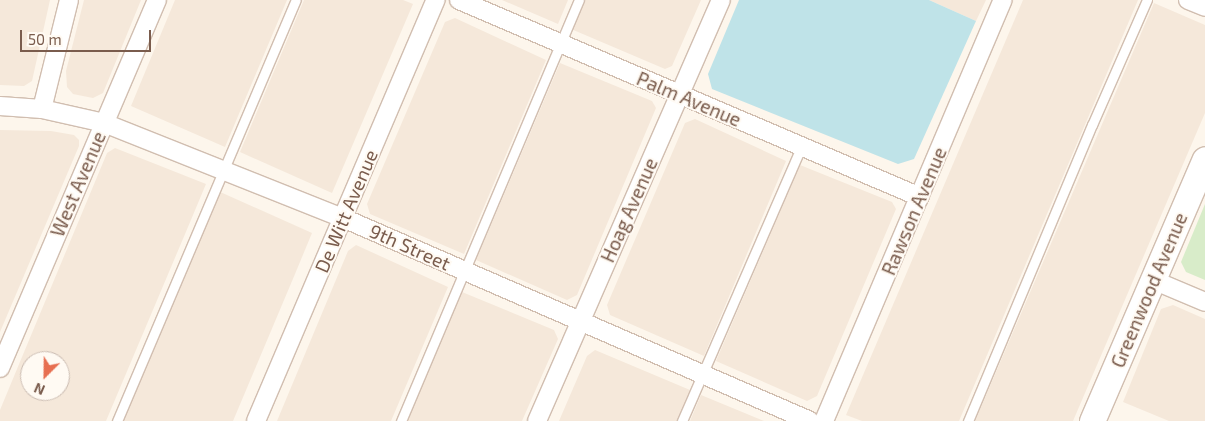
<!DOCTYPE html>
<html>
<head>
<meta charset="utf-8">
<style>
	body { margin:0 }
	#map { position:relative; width:1205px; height:421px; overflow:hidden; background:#fdf6ec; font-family:"Exo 2",sans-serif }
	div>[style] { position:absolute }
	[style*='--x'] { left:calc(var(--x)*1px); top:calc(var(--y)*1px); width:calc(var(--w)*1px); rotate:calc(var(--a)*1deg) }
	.residential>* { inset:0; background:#f5e8da }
	.green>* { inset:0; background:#d8ecc9 }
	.water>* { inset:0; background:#bfe3e8 }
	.roads { filter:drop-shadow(1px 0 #d1beb0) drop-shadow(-1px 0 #d1beb0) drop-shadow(0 1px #d1beb0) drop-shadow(0 -1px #d1beb0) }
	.lane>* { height:9px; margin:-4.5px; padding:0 4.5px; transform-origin:4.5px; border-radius:4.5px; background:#fff }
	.street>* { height:18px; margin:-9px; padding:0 9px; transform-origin:9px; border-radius:9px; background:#fff }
	.secondary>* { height:25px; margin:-12.5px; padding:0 12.5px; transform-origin:12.5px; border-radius:12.5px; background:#fff }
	span { translate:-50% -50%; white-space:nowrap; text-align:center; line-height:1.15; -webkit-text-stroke:4px #fffaf3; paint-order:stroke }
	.street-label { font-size:19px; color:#7a5c4d }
	.north { position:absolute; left:20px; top:351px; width:50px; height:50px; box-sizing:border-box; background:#fffaf3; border:1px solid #cabbb1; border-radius:50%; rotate:203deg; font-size:14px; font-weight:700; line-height:20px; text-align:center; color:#7a5c4d }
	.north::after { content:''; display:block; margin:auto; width:18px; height:22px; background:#e76f51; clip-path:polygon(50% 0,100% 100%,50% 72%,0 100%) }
	.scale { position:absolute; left:20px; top:30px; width:131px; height:22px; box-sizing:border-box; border:2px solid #7a5c4d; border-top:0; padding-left:6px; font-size:15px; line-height:18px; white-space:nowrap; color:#7a5c4d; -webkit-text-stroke:4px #fffaf3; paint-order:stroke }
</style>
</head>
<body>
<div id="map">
	<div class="residential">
		<div style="clip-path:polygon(0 0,50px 0,32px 81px,24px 86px,0 85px)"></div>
		<div style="clip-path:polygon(84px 0,141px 0,103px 93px,93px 98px,73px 94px,67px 87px,66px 71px)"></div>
		<div style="clip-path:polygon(175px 0,287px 0,225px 147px,131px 106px)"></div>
		<div style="clip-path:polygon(304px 0,403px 0,413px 4px,332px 193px,240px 152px)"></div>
		<div style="clip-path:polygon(502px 0,568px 0,558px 24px)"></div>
		<div style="clip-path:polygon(584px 0,701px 0,672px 66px,665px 69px,571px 29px)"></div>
		<div style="clip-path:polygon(929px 0,986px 0,976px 21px)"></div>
		<div style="clip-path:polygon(1023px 0,1138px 0,959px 421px,862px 421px,846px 415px)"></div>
		<div style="clip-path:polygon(1154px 3px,1205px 25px,1205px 113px,1073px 421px,975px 421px)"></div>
		<div style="clip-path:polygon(455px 18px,546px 60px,464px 254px,370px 214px,367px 204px,445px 22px)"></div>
		<div style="clip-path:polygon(560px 63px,652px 101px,656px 108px,577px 295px,567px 300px,476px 260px)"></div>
		<div style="clip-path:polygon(695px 119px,786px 161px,704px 356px,610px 315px,607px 305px,685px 123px)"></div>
		<div style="clip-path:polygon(0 130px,51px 131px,74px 135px,79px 140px,79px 146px,0 332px)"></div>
		<div style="clip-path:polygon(evenodd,115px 148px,206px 184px,188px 227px,106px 421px,0 421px,0 410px,17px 369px,107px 153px,115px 148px,30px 361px,60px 361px,60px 391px,30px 391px,30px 361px)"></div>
		<div style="clip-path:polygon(800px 165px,892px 202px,896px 209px,817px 396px,807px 401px,716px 361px)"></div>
		<div style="clip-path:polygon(218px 191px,312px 233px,295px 274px,233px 421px,121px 421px)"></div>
		<div style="clip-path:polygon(356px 245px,448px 287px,391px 421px,277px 421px,348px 251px)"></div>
		<div style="clip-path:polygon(462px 292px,554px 330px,558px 339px,522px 421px,407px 421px)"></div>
		<div style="clip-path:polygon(1173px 305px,1205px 319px,1205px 421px,1169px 421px,1123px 402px,1161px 309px)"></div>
		<div style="clip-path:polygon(595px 350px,690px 390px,677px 421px,559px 421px,587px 356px)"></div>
		<div style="clip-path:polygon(701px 395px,764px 421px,690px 421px)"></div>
	</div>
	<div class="green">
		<div style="clip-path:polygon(1205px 204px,1205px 280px,1186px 272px,1181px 262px)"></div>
	</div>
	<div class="water">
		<div style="clip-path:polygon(739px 0,929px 0,976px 21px,914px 159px,898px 164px,712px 89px,708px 74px)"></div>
	</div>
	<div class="roads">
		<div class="lane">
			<div style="--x:117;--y:421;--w:457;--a:-67"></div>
			<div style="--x:401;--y:421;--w:457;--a:-67.1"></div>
			<div style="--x:682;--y:421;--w:299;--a:-66.5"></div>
			<div style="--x:968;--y:421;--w:321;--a:-67.3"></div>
			<div style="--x:1092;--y:125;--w:137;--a:-66.3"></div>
		</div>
		<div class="street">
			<div style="--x:459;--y:0;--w:501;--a:23.14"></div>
			<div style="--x:1188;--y:0;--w:18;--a:22"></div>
			<div style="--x:0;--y:106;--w:42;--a:4.1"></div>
			<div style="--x:42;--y:109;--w:64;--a:12.7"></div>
			<div style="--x:104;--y:123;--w:257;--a:21.7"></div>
			<div style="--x:343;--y:218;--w:509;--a:23.49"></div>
			<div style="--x:42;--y:109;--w:112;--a:-76.1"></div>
			<div style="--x:1153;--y:280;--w:56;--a:22.9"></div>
			<div style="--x:0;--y:368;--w:400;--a:-66.9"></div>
			<div style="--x:256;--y:421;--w:458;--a:-66.9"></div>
			<div style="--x:537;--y:421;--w:459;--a:-66.4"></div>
			<div style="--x:824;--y:421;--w:457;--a:-67"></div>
		</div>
		<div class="secondary">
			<div style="--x:1092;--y:421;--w:285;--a:-66.7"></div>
		</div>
	</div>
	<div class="street-label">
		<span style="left:689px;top:99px;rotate:23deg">Palm Avenue</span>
		<span style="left:78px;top:184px;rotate:-67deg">West Avenue</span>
		<span style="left:629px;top:210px;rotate:-66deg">Hoag Avenue</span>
		<span style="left:346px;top:211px;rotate:-67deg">De Witt Avenue</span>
		<span style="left:914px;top:211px;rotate:-67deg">Rawson Avenue</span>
		<span style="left:410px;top:247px;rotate:24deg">9th Street</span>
		<span style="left:1149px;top:290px;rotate:-67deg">Greenwood Avenue</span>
	</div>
	<div class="north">N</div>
	<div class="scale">50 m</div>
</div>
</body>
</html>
